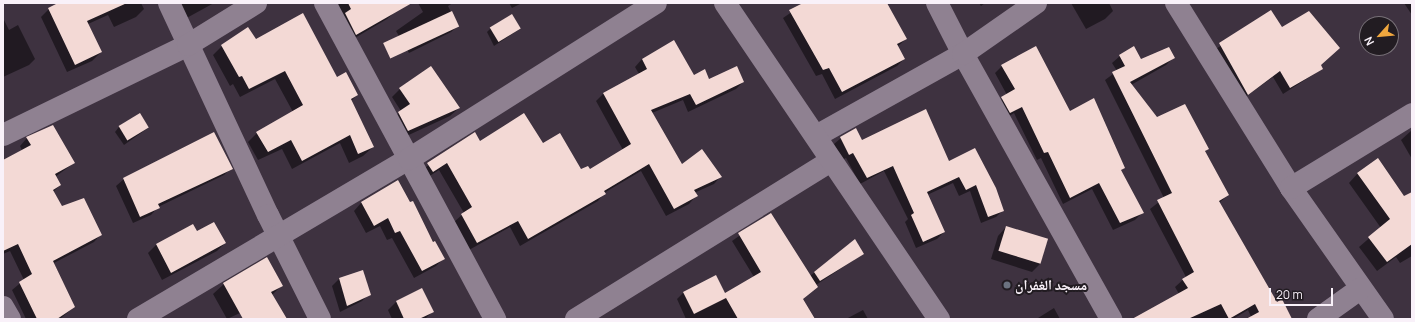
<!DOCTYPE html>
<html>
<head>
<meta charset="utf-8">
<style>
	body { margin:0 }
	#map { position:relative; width:1415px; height:322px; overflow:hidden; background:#3e3240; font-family:Manrope,"Noto Naskh Arabic",sans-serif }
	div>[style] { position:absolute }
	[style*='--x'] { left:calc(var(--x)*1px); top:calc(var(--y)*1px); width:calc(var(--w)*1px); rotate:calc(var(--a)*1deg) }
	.shadow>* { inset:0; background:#0007 }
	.building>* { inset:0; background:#f3d9d5; transform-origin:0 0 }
	.street>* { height:22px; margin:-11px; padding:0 11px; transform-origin:11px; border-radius:11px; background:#8f8191 }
	.secondary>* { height:22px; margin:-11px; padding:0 11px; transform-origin:11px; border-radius:11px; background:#8f8191 }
	.dots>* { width:11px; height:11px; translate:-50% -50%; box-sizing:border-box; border:2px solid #221c22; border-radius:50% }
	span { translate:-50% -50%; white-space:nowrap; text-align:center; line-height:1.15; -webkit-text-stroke:4px #221c22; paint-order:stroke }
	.poi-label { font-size:14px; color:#f9f1f9; font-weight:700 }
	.left { translate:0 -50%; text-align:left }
	.frame { position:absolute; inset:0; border:4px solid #f9f1f9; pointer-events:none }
	.north { position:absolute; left:1359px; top:16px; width:40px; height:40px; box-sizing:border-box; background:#221c22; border:1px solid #787178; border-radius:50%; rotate:243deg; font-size:11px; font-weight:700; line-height:16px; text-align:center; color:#f9f1f9 }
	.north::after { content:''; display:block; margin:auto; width:14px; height:18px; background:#f0a73e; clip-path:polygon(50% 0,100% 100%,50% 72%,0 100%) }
	.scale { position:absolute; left:1269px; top:288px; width:64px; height:18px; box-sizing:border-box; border:2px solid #f9f1f9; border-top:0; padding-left:5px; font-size:12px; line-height:14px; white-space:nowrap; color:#f9f1f9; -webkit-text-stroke:3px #221c22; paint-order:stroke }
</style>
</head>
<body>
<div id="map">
	<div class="shadow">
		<div style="clip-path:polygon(61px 3px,141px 3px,144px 9px,136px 17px,114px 27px,108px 15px,88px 24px,101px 52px,92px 61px,67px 72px,41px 17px,49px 9px)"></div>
		<div style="clip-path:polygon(174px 3px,214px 3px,183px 20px)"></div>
		<div style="clip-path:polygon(340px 3px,390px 3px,395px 12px,387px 19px,348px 42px,338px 5px)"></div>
		<div style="clip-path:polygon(418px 3px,453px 3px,448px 6px,458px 26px,451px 32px,409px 53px,396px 31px,423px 12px)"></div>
		<div style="clip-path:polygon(509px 3px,522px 3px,512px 8px)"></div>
		<div style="clip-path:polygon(805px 3px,880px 3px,906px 39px,897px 47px,904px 59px,897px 66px,835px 99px,822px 74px,816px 76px,783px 18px)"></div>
		<div style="clip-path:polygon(979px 3px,985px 3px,981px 6px)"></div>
		<div style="clip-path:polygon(1071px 3px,1109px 3px,1113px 11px,1105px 19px,1086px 29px)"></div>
		<div style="clip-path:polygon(1404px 3px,1412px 3px,1412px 15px)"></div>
		<div style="clip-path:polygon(1271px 12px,1281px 28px,1322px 69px,1283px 94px,1273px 77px,1241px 100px,1213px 51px)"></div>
		<div style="clip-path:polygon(3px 18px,9px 30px,18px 25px,35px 59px,29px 65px,3px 77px)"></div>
		<div style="clip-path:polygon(491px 28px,520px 29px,494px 46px,487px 32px)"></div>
		<div style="clip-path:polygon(255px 41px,337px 78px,357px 95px,351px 101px,373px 147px,363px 156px,349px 163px,340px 143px,292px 169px,282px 149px,258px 160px,248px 142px,257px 133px,293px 112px,275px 79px,240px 97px,233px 84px,230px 86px,213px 55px,222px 46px)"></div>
		<div style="clip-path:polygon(1120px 56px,1141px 60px,1173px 58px,1166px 65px,1131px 85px,1156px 119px,1207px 149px,1205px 152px,1228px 195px,1219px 203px,1277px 303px,1291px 319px,1252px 319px,1248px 310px,1233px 319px,1141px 319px,1179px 294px,1175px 287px,1186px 277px,1150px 209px,1164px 198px,1105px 80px,1117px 71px,1112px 63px)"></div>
		<div style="clip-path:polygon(642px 59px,709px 80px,743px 82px,736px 89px,688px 112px,683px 100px,652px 113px,682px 166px,721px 176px,714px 184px,694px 193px,696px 196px,689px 204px,666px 216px,641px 171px,604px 193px,598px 201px,520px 246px,510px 227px,469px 250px,454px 222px,464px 213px,439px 170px,425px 179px,420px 171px,475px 134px,480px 143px,543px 144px,581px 171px,589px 171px,623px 150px,596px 101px,603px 94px,639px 74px,635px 67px)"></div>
		<div style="clip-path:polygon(1002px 66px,1124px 168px,1120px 171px,1143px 212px,1135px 220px,1113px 230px,1092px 189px,1063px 204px,1041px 158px,1037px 160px,1014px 113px,1003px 120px,995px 105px,1007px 95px,995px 73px)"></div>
		<div style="clip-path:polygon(400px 89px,459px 108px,450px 116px,400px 139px,390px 121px,401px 111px,392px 97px)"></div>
		<div style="clip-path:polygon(119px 127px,148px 128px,124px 145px,115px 132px)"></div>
		<div style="clip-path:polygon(1412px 130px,1412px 159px,1401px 140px)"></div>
		<div style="clip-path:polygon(27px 138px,74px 163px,55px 177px,60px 185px,53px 192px,61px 207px,101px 234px,94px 242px,54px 263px,74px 307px,60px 319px,26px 319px,12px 290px,24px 280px,10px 251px,3px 254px,3px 161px,22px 150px,20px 146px)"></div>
		<div style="clip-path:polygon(841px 138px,948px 162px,974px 150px,1003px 210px,996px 217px,981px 223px,970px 191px,959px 196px,953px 183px,927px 195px,944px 232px,937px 239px,916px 248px,905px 222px,908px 219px,884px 171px,860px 184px,846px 158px,842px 160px,834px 144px)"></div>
		<div style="clip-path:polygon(231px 168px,224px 175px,158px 207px,151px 215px,133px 223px,116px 186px,124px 179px)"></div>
		<div style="clip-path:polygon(1358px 173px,1404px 197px,1412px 193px,1412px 256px,1400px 263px,1396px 257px,1377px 271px,1359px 247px,1381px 228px,1349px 183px)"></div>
		<div style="clip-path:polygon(361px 203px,409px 203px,444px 258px,436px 266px,414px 278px,392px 238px,387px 240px,380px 226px,366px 233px,354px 211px)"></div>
		<div style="clip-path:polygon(770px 214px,810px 276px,855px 240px,863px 254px,816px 285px,802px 300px,813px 319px,686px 319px,677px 299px,684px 292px,724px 294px,754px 277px,732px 241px)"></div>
		<div style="clip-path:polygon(192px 225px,196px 233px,225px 243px,217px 251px,162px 280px,148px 253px,156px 245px)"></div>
		<div style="clip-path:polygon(1006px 227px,1047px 240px,1040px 264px,1032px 272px,991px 259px,998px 236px)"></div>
		<div style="clip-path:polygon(362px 272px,369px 294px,362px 301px,340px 312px,332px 286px,339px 279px)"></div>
		<div style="clip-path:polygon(224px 284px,282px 285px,272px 295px,286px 319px,243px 319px,240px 313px,227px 319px,213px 294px)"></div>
		<div style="clip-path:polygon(421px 289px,432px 312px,425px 319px,392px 319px,388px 310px,396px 302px)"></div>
		<div style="clip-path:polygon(1054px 308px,1060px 319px,1036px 319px,1038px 318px)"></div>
		<div style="clip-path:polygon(863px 310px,868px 319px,846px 319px)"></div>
	</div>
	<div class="building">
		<div style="clip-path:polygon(58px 3px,127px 3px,87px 21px,102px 52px,75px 65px,48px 8px)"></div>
		<div style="clip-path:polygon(348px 3px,412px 3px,356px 35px,345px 13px,351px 9px)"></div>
		<div style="clip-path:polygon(803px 3px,887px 3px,907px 39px,897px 44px,905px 59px,842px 92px,829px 68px,823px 70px,789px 10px)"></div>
		<div style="clip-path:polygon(1271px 10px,1282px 27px,1309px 11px,1340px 48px,1321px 65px,1323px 69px,1290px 88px,1280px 71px,1248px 95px,1219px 43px)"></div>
		<div style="left:452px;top:11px;width:17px;height:76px;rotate:65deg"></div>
		<div style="clip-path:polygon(303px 13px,337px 77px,346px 72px,358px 95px,351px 99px,374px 147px,358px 154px,350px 135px,302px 161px,291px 140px,268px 152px,256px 132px,303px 105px,285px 71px,249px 89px,242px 76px,239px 77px,221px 45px,248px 27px,256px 39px)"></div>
		<div style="left:512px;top:14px;width:17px;height:26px;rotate:59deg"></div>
		<div style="clip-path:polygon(674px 40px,694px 75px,705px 69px,709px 79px,737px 66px,744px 82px,696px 105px,690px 94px,651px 110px,682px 164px,702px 149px,722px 177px,694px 190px,698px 196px,674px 209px,649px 164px,604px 191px,606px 194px,528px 239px,518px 221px,477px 243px,461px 214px,472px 207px,447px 163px,433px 172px,427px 163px,475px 132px,480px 141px,524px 113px,543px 143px,560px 133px,581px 169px,588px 166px,590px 169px,631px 144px,603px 93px,647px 69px,642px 59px)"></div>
		<div style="clip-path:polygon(1036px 46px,1070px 111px,1094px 98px,1125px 168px,1121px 170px,1144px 213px,1120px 223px,1099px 183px,1070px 198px,1048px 152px,1044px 153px,1022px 107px,1010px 113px,1001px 97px,1015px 89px,1001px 65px)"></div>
		<div style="clip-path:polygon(1134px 46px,1141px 59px,1169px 47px,1175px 58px,1130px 82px,1157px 117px,1185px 104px,1209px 149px,1205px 151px,1229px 195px,1219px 201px,1277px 302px,1282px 299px,1292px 319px,1246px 319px,1259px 312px,1255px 304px,1229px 319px,1221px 304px,1188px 319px,1132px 319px,1188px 288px,1182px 279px,1194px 272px,1157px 200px,1172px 193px,1112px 72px,1125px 66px,1119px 55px)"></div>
		<div style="clip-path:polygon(431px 66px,460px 108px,408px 131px,398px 112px,410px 104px,399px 88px)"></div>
		<div style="clip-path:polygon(926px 109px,949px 161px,975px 148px,996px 188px,1004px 211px,988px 217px,976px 185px,966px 190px,959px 177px,927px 192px,945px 232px,923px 242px,911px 215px,914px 213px,893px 166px,867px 178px,853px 153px,849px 155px,840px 137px,856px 128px,862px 140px)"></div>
		<div style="left:140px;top:113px;width:17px;height:25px;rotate:59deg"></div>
		<div style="clip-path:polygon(53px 125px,75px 163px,55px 174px,61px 185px,53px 190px,62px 206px,84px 198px,102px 235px,53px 261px,75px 307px,57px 319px,37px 319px,19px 282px,32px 274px,18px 244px,3px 251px,3px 160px,31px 145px,26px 137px)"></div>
		<div style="clip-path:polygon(214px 132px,233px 169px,158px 204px,160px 208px,140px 217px,123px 178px)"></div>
		<div style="clip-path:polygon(1378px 158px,1404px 196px,1412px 192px,1412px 244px,1387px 262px,1368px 237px,1390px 219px,1357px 173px)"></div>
		<div style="clip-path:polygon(398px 180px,410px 202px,413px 201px,433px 242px,435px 241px,445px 259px,422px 271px,400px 231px,395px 233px,388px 218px,374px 226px,361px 202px)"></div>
		<div style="clip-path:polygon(771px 213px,818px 287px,803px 299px,815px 319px,738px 319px,726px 298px,694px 314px,683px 292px,716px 275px,725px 293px,761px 272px,738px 233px)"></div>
		<div style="clip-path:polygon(214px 222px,226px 243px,171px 273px,156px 244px,193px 224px,197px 231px)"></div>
		<div style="left:1006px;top:226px;width:44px;height:26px;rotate:17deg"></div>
		<div style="clip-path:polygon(855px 239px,864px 254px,820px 281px,814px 272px)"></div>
		<div style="clip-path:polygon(267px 257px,283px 286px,271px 292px,287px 319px,243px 319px,223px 283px)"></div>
		<div style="clip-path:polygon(363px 270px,371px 295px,347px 306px,339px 278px)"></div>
		<div style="clip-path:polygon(422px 288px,434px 312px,419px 319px,404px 319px,396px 301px)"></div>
	</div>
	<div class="street">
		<div style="--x:169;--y:3;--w:234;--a:65"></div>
		<div style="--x:268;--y:215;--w:116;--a:63.4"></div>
		<div style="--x:325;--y:3;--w:359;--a:61.7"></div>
		<div style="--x:937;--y:3;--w:57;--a:63"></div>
		<div style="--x:963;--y:54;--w:304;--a:60.8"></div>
		<div style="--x:1176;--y:3;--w:218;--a:58.1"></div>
		<div style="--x:1291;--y:188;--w:160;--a:54.9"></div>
		<div style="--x:3;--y:135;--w:206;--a:-25.9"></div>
		<div style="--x:188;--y:45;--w:80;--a:-31.7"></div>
		<div style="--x:816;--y:136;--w:168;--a:-29.2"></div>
		<div style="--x:963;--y:54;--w:89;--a:-34.9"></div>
		<div style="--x:1291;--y:188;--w:142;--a:-31.4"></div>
		<div style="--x:3;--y:307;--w:14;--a:60"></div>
		<div style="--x:138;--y:319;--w:315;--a:-30.6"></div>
		<div style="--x:409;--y:159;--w:292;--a:-32.3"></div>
		<div style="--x:576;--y:319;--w:300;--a:-31.8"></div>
		<div style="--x:1318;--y:319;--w:52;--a:-35.5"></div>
	</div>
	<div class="secondary">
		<div style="--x:725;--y:3;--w:382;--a:55.9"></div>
	</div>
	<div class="dots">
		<div style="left:1007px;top:285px;background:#6b7280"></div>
	</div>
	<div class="poi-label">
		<span class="left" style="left:1015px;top:285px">مسجد الغفران</span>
	</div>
	<div class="frame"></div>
	<div class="north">N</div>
	<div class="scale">20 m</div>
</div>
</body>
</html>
